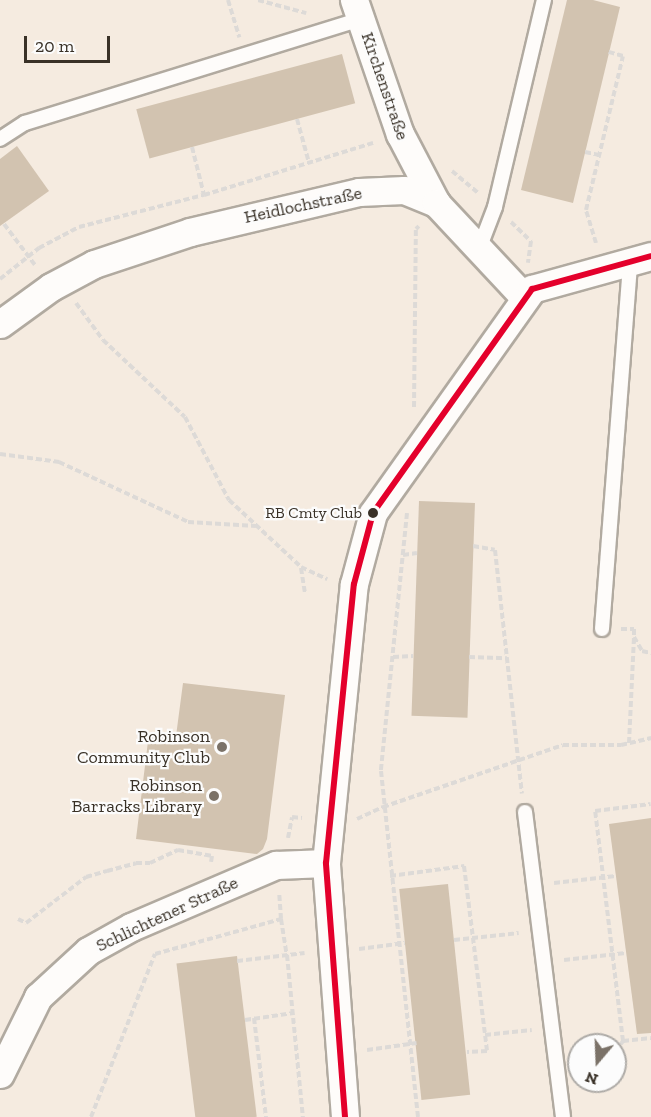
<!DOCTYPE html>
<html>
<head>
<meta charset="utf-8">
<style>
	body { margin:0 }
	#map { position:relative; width:651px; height:1117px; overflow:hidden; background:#f5ebe0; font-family:"Zilla Slab",serif }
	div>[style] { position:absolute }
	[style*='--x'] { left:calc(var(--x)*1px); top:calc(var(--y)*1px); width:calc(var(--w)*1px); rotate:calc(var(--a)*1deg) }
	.building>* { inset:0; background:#d2c3b0; transform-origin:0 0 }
	.path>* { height:4px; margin-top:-2px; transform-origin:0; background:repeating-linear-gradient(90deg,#dddad7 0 6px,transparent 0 9px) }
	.roads { filter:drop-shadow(2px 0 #b1aaa0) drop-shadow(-2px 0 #b1aaa0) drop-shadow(0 2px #b1aaa0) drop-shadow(0 -2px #b1aaa0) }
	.service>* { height:14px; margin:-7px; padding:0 7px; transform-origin:7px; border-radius:7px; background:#fefcfa }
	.minor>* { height:27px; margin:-13.5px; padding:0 13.5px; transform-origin:13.5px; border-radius:13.5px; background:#fefcfa }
	.bus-1>* { height:6px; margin:-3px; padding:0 3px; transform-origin:3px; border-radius:3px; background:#e4002b }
	.dots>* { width:16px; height:16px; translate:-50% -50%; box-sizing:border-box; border:3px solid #fcfcfc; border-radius:50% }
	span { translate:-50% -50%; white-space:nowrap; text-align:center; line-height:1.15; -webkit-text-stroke:4.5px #fcfcfc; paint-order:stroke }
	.bus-label { font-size:16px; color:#393127 }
	.right { translate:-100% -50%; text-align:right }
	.street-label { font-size:18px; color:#393127 }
	.poi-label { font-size:18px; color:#393127 }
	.north { position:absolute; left:567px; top:1033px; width:60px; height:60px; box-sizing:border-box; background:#fcfcfc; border:2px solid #aeaba7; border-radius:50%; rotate:199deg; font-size:16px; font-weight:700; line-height:24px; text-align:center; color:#393127 }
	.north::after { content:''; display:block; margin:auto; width:21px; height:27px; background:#7b7268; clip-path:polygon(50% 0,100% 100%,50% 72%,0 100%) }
	.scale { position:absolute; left:24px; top:36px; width:86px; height:27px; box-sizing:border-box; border:3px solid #393127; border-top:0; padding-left:8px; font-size:18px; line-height:21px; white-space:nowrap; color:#393127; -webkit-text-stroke:4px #fcfcfc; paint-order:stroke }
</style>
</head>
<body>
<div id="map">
	<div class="building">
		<div style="clip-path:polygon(567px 0,593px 0,620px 7px,573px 203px,521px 190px)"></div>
		<div style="left:342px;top:54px;width:51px;height:213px;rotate:75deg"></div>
		<div style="clip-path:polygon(17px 146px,49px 191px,0 226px,0 159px)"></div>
		<div style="left:419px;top:501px;width:56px;height:215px;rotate:2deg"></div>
		<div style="clip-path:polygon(183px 683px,285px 695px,267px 839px,263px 849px,257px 854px,136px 839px,149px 733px,176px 736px)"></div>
		<div style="clip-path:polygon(651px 818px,651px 1033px,637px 1034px,609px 824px)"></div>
		<div style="left:448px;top:884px;width:212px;height:49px;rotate:84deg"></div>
		<div style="left:237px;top:956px;width:162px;height:61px;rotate:83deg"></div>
	</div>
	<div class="path">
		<div style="--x:228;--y:0;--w:39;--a:73"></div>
		<div style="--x:258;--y:0;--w:50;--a:15.2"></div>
		<div style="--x:297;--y:119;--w:46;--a:74.7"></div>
		<div style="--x:192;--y:147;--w:49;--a:76"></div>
		<div style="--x:585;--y:152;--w:14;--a:12"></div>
		<div style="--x:452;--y:171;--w:34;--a:40"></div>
		<div style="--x:511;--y:222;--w:28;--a:44"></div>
		<div style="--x:531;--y:241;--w:22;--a:98"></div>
		<div style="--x:4;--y:224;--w:51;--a:52.9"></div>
		<div style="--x:596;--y:243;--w:34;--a:-107"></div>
		<div style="--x:586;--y:210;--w:158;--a:-76.5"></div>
		<div style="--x:623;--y:56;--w:15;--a:-164"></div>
		<div style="--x:0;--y:279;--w:50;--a:-38.5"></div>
		<div style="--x:39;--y:248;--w:45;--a:-27.7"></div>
		<div style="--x:79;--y:227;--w:129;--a:-14.4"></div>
		<div style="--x:204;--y:195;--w:177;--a:-17.1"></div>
		<div style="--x:76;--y:303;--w:46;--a:53.9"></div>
		<div style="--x:103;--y:340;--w:112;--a:43.2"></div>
		<div style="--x:185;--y:417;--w:94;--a:62.1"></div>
		<div style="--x:229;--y:500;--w:98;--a:42.9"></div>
		<div style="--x:301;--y:567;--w:29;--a:25"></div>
		<div style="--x:414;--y:407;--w:178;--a:-89.4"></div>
		<div style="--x:416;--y:229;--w:4;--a:-45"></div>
		<div style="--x:0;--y:454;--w:60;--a:7.7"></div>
		<div style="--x:59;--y:462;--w:142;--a:24.9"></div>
		<div style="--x:188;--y:522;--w:68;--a:3.4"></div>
		<div style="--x:407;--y:513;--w:259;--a:95.8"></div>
		<div style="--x:381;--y:771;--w:348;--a:83.9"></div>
		<div style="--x:473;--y:546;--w:22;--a:10"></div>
		<div style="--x:495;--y:550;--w:245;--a:83.7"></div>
		<div style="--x:403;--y:555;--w:14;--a:-8"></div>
		<div style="--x:301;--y:568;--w:25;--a:81"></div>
		<div style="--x:621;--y:629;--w:13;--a:0"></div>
		<div style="--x:634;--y:629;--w:8;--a:90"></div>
		<div style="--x:634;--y:637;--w:16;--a:60"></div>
		<div style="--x:642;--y:651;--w:9;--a:13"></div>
		<div style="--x:393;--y:657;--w:20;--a:-3"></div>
		<div style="--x:469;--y:657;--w:38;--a:2"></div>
		<div style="--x:629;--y:743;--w:106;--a:-87.3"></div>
		<div style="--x:357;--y:819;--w:29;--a:-25"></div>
		<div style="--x:383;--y:807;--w:190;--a:-19"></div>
		<div style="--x:563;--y:745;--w:58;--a:0"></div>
		<div style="--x:621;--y:745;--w:31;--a:-13"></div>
		<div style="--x:288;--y:838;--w:21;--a:-79"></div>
		<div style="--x:292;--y:817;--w:10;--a:6"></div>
		<div style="--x:390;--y:876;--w:75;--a:-7.7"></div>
		<div style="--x:464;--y:866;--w:186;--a:82.9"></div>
		<div style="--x:487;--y:1051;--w:20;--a:177"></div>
		<div style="--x:554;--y:883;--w:62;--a:-6.4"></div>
		<div style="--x:18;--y:919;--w:9;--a:27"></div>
		<div style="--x:26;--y:923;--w:76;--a:-37.5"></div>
		<div style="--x:86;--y:877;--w:22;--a:-16"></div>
		<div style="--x:107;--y:871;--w:30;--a:-15"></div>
		<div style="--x:136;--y:863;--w:14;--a:0"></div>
		<div style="--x:150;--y:863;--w:31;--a:-25"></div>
		<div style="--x:178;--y:850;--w:35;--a:10"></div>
		<div style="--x:212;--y:856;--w:6;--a:99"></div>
		<div style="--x:281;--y:919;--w:36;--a:81"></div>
		<div style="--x:287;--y:955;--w:163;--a:84.4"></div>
		<div style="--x:454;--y:940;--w:65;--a:-6.1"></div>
		<div style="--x:359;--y:949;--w:46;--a:-7.4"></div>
		<div style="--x:564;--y:960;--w:62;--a:-6.4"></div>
		<div style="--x:237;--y:961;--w:68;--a:-6.7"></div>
		<div style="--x:254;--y:1018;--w:100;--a:83.1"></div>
		<div style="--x:245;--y:1020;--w:49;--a:-8.3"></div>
		<div style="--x:485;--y:1035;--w:47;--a:-6.1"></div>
		<div style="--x:623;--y:1041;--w:232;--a:-96.9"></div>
		<div style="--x:595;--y:811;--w:56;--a:-7.1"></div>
		<div style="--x:367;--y:1050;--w:50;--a:-8"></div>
		<div style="--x:615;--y:1051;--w:13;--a:-51"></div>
		<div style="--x:623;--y:1041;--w:28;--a:-6"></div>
		<div style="--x:91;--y:1117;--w:175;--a:-68.6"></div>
		<div style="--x:155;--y:954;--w:131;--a:-15.5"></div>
		<div style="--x:281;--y:919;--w:26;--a:-94"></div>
	</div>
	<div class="roads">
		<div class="service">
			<div style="--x:0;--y:139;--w:30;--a:-33"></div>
			<div style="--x:25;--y:123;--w:353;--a:-17.2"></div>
			<div style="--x:479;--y:249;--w:45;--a:-69.1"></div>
			<div style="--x:495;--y:207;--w:213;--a:-76.7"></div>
			<div style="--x:602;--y:629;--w:368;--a:-85.6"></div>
			<div style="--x:525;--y:812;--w:307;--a:82.9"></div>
		</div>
		<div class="minor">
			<div style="--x:354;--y:0;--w:142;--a:71.1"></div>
			<div style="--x:400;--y:134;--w:78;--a:62.4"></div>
			<div style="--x:0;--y:324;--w:63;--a:-36"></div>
			<div style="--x:51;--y:287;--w:49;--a:-28.1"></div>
			<div style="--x:94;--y:264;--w:101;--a:-18.4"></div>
			<div style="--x:190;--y:232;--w:174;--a:-13.3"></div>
			<div style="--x:359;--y:192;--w:45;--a:-2.5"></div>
			<div style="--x:404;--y:190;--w:35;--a:22"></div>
			<div style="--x:436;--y:203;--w:130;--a:46.9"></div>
			<div style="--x:0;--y:1074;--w:86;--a:-63.7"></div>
			<div style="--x:38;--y:997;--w:68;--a:-42.6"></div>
			<div style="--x:88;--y:951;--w:49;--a:-29.2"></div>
			<div style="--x:131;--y:927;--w:158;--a:-23.2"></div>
			<div style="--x:276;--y:865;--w:50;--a:-2.3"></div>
			<div style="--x:345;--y:1117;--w:255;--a:-94.3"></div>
			<div style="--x:326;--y:863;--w:280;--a:-84.3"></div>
			<div style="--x:354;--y:584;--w:73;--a:-75"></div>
			<div style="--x:373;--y:513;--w:275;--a:-54.6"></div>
			<div style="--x:532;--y:289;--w:123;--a:-15.5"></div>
		</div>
	</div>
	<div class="bus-1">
		<div style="--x:345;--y:1117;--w:255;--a:-94.3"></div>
		<div style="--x:326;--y:863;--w:280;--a:-84.3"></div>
		<div style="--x:354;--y:584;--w:73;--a:-75"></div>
		<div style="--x:373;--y:513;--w:275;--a:-54.6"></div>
		<div style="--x:532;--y:289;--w:123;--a:-15.5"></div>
	</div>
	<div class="dots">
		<div style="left:373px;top:513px;background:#393127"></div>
		<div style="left:222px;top:747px;background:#7b7268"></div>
		<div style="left:214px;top:796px;background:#7b7268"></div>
	</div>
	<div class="bus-label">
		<span class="right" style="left:362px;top:513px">RB Cmty Club</span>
	</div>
	<div class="street-label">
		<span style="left:385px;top:86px;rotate:71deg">Kirchenstraße</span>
		<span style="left:303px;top:205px;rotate:-12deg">Heidlochstraße</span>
		<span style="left:167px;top:914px;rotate:-25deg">Schlichtener Straße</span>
	</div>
	<div class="poi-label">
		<span class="right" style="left:210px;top:747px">Robinson<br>Community Club</span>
		<span class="right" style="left:202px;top:796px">Robinson<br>Barracks Library</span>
	</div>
	<div class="north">N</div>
	<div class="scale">20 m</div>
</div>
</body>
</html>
